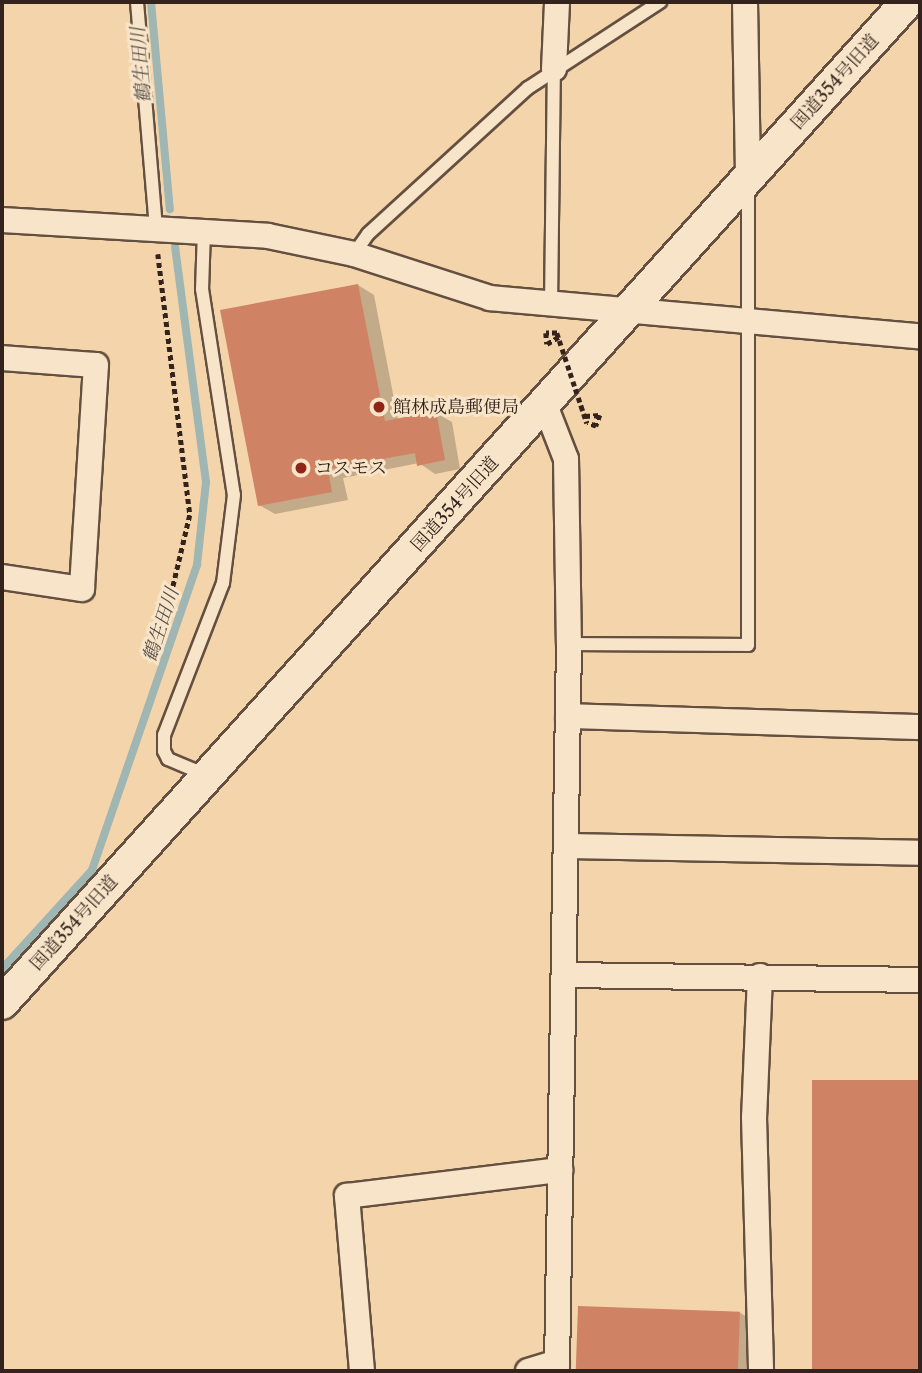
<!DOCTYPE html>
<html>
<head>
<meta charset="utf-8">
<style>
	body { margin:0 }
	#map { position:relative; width:922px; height:1373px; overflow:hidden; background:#f4d5ab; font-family:"Libre Caslon Text","Noto Serif JP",serif }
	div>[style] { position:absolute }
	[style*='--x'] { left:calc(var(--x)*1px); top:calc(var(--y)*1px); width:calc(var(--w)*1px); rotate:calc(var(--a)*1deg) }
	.shadow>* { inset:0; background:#0003; transform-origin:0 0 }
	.stream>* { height:8px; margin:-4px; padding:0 4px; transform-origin:4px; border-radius:4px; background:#9fb6b3 }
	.building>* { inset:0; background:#cf8364; transform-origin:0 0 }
	.path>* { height:4.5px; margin-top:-2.25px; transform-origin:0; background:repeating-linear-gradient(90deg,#34231c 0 5px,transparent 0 8.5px) }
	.roads { filter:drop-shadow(2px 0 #645040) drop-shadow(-2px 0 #645040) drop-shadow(0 2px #645040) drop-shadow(0 -2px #645040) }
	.service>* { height:12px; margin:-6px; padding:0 6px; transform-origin:6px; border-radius:6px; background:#f8e4c8 }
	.minor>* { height:24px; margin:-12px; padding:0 12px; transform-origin:12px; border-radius:12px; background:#f8e4c8 }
	.tertiary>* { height:32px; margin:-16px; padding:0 16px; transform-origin:16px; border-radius:16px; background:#f8e4c8 }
	.path-bridge>* { height:4.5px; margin-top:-2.25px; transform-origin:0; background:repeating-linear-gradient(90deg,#34231c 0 5px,transparent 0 8.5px) }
	.dots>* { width:19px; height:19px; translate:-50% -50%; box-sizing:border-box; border:4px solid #f8e4c8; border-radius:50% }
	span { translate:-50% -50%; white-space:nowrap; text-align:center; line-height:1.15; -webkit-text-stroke:6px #f8e4c8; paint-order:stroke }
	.street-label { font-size:18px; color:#34231c }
	.poi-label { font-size:18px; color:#34231c }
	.left { translate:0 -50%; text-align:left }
	.water-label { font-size:19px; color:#544f49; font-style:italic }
	.frame { position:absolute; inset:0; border:4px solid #34231c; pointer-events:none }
</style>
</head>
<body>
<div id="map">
	<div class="shadow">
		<div style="clip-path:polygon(358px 285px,374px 295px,398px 420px,436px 413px,452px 422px,460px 469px,435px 474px,419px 463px,343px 478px,348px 500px,275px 514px,259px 505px)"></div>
		<div style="left:920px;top:1081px;width:290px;height:107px;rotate:90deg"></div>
		<div style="clip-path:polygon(580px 1308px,739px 1312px,755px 1322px,754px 1371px,578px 1371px)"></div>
	</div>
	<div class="stream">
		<div style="--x:151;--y:2;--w:208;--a:84.8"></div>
		<div style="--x:2;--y:969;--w:134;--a:-47.7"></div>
		<div style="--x:92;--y:870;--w:323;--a:-71"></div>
		<div style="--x:197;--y:565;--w:83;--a:-83.8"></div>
		<div style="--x:206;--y:482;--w:237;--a:-97.5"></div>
	</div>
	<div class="building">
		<div style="clip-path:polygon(358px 284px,385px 421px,436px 411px,445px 460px,417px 466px,415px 453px,328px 469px,332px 492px,258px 506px,220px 310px)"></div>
		<div style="left:812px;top:1080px;width:108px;height:291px"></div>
		<div style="left:578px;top:1306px;width:162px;height:65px;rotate:2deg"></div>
	</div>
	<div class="path">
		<div style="--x:158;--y:254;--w:263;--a:83"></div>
		<div style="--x:190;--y:515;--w:109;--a:103.3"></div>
		<div style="--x:557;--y:333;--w:11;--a:180"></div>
		<div style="--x:546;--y:333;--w:11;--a:85"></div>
		<div style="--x:547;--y:344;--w:15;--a:-32"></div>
		<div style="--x:585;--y:416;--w:15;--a:-4"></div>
		<div style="--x:600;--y:415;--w:12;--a:110"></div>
		<div style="--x:596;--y:426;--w:9;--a:-162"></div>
	</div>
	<div class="roads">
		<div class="service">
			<div style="--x:137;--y:2;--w:227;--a:85.2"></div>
			<div style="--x:204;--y:230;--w:59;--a:91.9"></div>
			<div style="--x:202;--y:289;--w:208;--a:81.2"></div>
			<div style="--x:234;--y:495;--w:89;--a:97.1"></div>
			<div style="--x:223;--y:583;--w:163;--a:111.2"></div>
			<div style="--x:164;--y:735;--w:16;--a:90"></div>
			<div style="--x:164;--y:751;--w:9;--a:63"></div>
			<div style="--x:168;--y:759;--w:41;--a:22.8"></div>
			<div style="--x:354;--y:254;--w:24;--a:-55"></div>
			<div style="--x:368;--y:234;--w:217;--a:-42.4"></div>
			<div style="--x:528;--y:88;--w:158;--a:-33.1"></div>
			<div style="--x:551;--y:306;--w:237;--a:-89.3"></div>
			<div style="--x:569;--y:644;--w:179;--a:0.3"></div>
			<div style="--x:748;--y:645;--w:458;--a:-90"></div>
		</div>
		<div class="minor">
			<div style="--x:745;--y:2;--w:178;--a:89"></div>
			<div style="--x:554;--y:69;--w:67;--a:-87.4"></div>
			<div style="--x:2;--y:220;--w:266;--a:3.4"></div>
			<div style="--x:268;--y:236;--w:88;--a:11.8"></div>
			<div style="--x:354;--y:254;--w:143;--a:17.9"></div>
			<div style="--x:490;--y:298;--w:432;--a:5.1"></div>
			<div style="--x:2;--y:358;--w:94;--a:4.3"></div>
			<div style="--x:96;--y:365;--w:224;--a:93.6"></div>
			<div style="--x:82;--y:589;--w:81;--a:-171.5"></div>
			<div style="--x:545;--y:405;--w:58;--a:68.7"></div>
			<div style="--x:566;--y:459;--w:185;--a:89.1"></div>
			<div style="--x:569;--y:644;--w:727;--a:90.95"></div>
			<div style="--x:568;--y:716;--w:352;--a:1.8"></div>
			<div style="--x:567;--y:846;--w:353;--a:1.1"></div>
			<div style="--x:565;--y:975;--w:355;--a:0.8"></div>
			<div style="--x:760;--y:976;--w:141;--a:92.4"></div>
			<div style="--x:754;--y:1117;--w:254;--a:88.4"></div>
			<div style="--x:362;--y:1371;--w:176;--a:-94.9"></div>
			<div style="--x:347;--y:1196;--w:215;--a:-7"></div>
			<div style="--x:528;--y:1371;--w:30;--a:-17"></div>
		</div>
		<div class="tertiary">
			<div style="--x:2;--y:1003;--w:1349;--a:-47.88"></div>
		</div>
	</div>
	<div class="path-bridge">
		<div style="--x:557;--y:333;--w:95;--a:71.6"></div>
	</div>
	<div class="dots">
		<div style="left:379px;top:407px;background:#8f2418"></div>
		<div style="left:301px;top:468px;background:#8f2418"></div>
	</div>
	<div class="street-label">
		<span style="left:835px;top:82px;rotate:-48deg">国道354号旧道</span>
		<span style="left:455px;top:504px;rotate:-48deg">国道354号旧道</span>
		<span style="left:74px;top:923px;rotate:-48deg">国道354号旧道</span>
	</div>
	<div class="poi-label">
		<span class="left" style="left:393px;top:407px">館林成島郵便局</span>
		<span class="left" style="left:315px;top:468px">コスモス</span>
	</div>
	<div class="water-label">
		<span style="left:141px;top:65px;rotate:-95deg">鶴生田川</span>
		<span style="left:161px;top:625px;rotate:-72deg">鶴生田川</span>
	</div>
	<div class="frame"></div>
</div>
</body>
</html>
